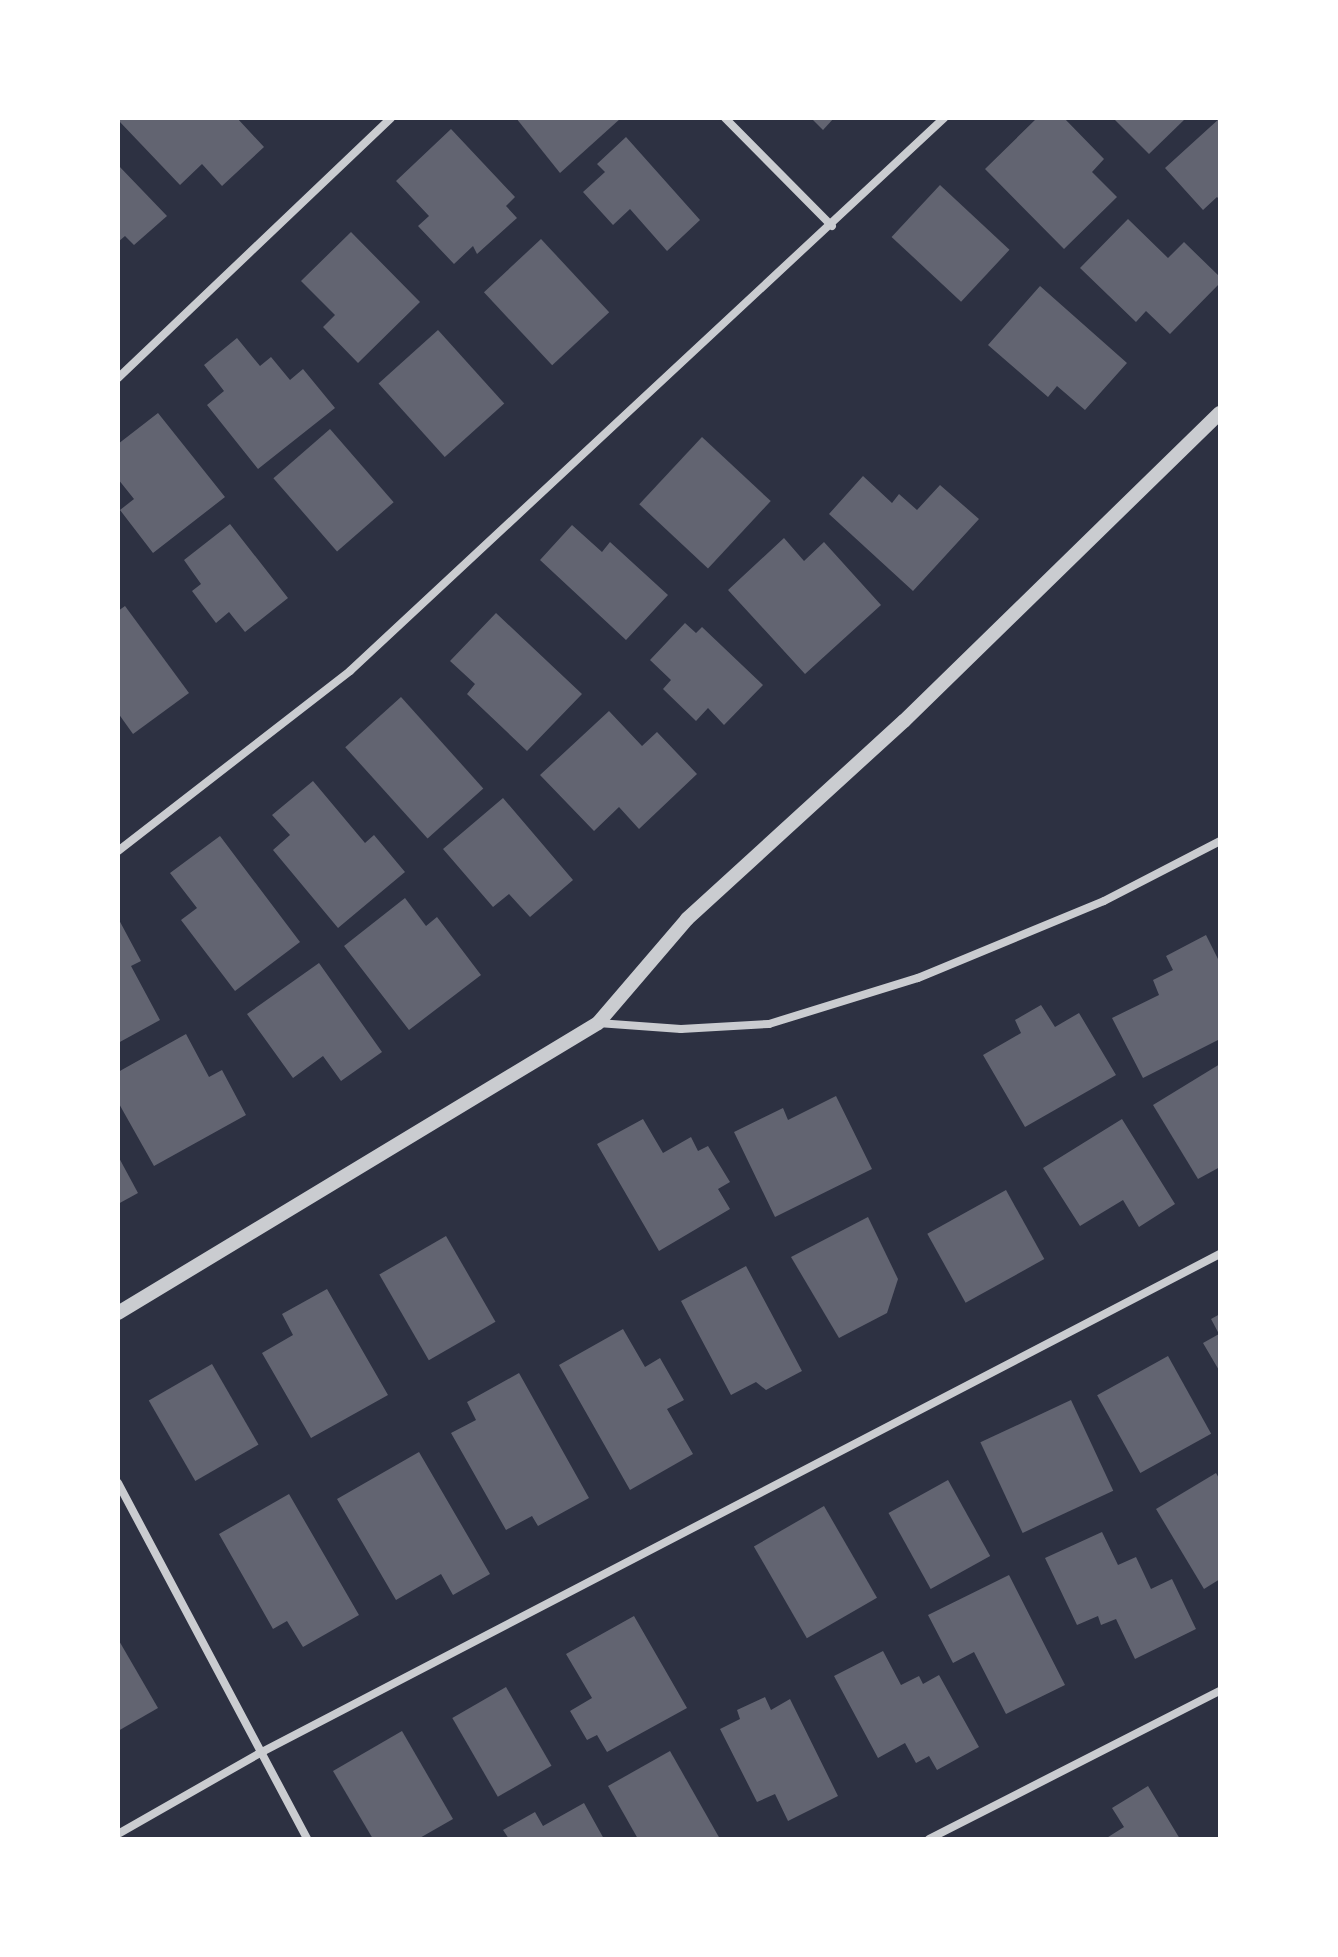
<!DOCTYPE html>
<html>
<head>
<meta charset="utf-8">
<style>
	body { margin:0 }
	#map { position:relative; width:1338px; height:1957px; overflow:hidden; background:#2d3142; font-family:Lato,sans-serif }
	div>[style] { position:absolute }
	[style*='--x'] { left:calc(var(--x)*1px); top:calc(var(--y)*1px); width:calc(var(--w)*1px); rotate:calc(var(--a)*1deg) }
	.building>* { inset:0; background:#626471; transform-origin:0 0 }
	.minor>* { height:8px; margin:-4px; padding:0 4px; transform-origin:4px; border-radius:4px; background:#caccd0 }
	.tertiary>* { height:14px; margin:-7px; padding:0 7px; transform-origin:7px; border-radius:7px; background:#caccd0 }
	span { translate:-50% -50%; white-space:nowrap; text-align:center; line-height:1.15; -webkit-text-stroke:6px #fff; paint-order:stroke }
	.frame { position:absolute; inset:0; border:120px solid #fff; pointer-events:none }
</style>
</head>
<body>
<div id="map">
	<div class="building">
		<div style="clip-path:polygon(122px 118px,237px 118px,264px 147px,222px 186px,202px 164px,180px 185px,119px 121px)"></div>
		<div style="clip-path:polygon(516px 118px,621px 118px,560px 173px)"></div>
		<div style="clip-path:polygon(811px 118px,834px 118px,823px 130px)"></div>
		<div style="clip-path:polygon(1037px 118px,1064px 118px,1104px 159px,1092px 172px,1117px 197px,1064px 249px,985px 169px)"></div>
		<div style="clip-path:polygon(1113px 118px,1186px 118px,1149px 154px)"></div>
		<div style="clip-path:polygon(1220px 118px,1220px 200px,1217px 197px,1203px 210px,1165px 168px)"></div>
		<div style="clip-path:polygon(451px 129px,515px 197px,506px 206px,517px 218px,477px 254px,473px 246px,454px 264px,418px 226px,429px 216px,396px 181px)"></div>
		<div style="clip-path:polygon(626px 137px,700px 220px,667px 251px,630px 209px,613px 225px,583px 192px,605px 172px,597px 164px)"></div>
		<div style="clip-path:polygon(118px 165px,167px 216px,134px 245px,125px 236px,118px 242px)"></div>
		<div style="left:940px;top:185px;width:95px;height:71px;rotate:43deg"></div>
		<div style="clip-path:polygon(1128px 219px,1168px 258px,1184px 242px,1220px 277px,1220px 283px,1170px 334px,1146px 311px,1136px 322px,1080px 268px)"></div>
		<div style="clip-path:polygon(351px 232px,420px 302px,358px 363px,323px 327px,335px 315px,301px 281px)"></div>
		<div style="left:541px;top:239px;width:100px;height:78px;rotate:47deg"></div>
		<div style="clip-path:polygon(1040px 286px,1127px 363px,1085px 410px,1057px 386px,1048px 397px,988px 345px)"></div>
		<div style="left:438px;top:330px;width:99px;height:80px;rotate:48deg"></div>
		<div style="clip-path:polygon(237px 338px,260px 366px,271px 357px,290px 380px,303px 369px,335px 408px,258px 469px,207px 405px,224px 391px,204px 365px)"></div>
		<div style="clip-path:polygon(158px 413px,225px 497px,153px 553px,120px 510px,134px 499px,118px 479px,118px 444px)"></div>
		<div style="left:330px;top:429px;width:97px;height:75px;rotate:49deg"></div>
		<div style="left:702px;top:437px;width:94px;height:92px;rotate:43deg"></div>
		<div style="clip-path:polygon(863px 476px,892px 503px,899px 494px,917px 510px,940px 485px,979px 519px,913px 591px,829px 514px)"></div>
		<div style="clip-path:polygon(230px 524px,288px 598px,245px 632px,229px 612px,216px 623px,192px 591px,201px 584px,184px 560px)"></div>
		<div style="clip-path:polygon(572px 525px,602px 552px,610px 542px,668px 595px,626px 640px,540px 560px)"></div>
		<div style="clip-path:polygon(784px 538px,804px 561px,824px 542px,881px 605px,805px 674px,728px 590px)"></div>
		<div style="clip-path:polygon(125px 606px,189px 693px,133px 734px,118px 713px,118px 611px)"></div>
		<div style="clip-path:polygon(496px 613px,582px 694px,527px 751px,467px 694px,475px 684px,450px 661px)"></div>
		<div style="clip-path:polygon(685px 623px,696px 633px,702px 627px,763px 685px,724px 725px,708px 708px,696px 721px,663px 689px,671px 680px,650px 660px)"></div>
		<div style="left:401px;top:697px;width:123px;height:75px;rotate:48deg"></div>
		<div style="clip-path:polygon(609px 711px,642px 746px,657px 732px,697px 774px,639px 829px,619px 807px,594px 831px,540px 775px)"></div>
		<div style="clip-path:polygon(313px 781px,365px 843px,374px 835px,405px 872px,338px 928px,273px 850px,290px 835px,272px 815px)"></div>
		<div style="clip-path:polygon(503px 798px,573px 880px,530px 917px,509px 894px,493px 907px,443px 849px)"></div>
		<div style="clip-path:polygon(220px 836px,300px 942px,235px 991px,181px 920px,197px 908px,170px 873px)"></div>
		<div style="clip-path:polygon(405px 898px,426px 926px,437px 917px,481px 975px,409px 1030px,344px 946px)"></div>
		<div style="clip-path:polygon(118px 918px,141px 961px,131px 966px,160px 1020px,118px 1043px)"></div>
		<div style="clip-path:polygon(1206px 935px,1220px 963px,1220px 1039px,1143px 1078px,1112px 1018px,1159px 995px,1153px 980px,1173px 970px,1166px 956px)"></div>
		<div style="clip-path:polygon(319px 963px,382px 1052px,341px 1081px,323px 1056px,293px 1078px,247px 1014px)"></div>
		<div style="clip-path:polygon(1041px 1005px,1055px 1027px,1079px 1013px,1116px 1075px,1025px 1127px,983px 1055px,1021px 1033px,1015px 1020px)"></div>
		<div style="clip-path:polygon(186px 1034px,209px 1077px,222px 1070px,246px 1115px,154px 1166px,118px 1102px,118px 1072px)"></div>
		<div style="clip-path:polygon(1220px 1064px,1220px 1167px,1198px 1179px,1153px 1105px)"></div>
		<div style="clip-path:polygon(836px 1096px,872px 1169px,775px 1217px,734px 1132px,783px 1108px,788px 1120px)"></div>
		<div style="clip-path:polygon(643px 1119px,663px 1153px,691px 1137px,698px 1151px,708px 1146px,730px 1182px,718px 1189px,730px 1209px,659px 1251px,597px 1144px)"></div>
		<div style="clip-path:polygon(1122px 1119px,1175px 1204px,1139px 1227px,1123px 1200px,1080px 1226px,1043px 1168px)"></div>
		<div style="clip-path:polygon(118px 1156px,138px 1193px,118px 1204px)"></div>
		<div style="left:1006px;top:1190px;width:79px;height:90px;rotate:61deg"></div>
		<div style="clip-path:polygon(868px 1217px,898px 1279px,887px 1313px,839px 1338px,791px 1257px)"></div>
		<div style="left:446px;top:1236px;width:99px;height:77px;rotate:60deg"></div>
		<div style="clip-path:polygon(746px 1266px,802px 1371px,766px 1390px,756px 1382px,731px 1395px,681px 1301px)"></div>
		<div style="clip-path:polygon(327px 1289px,388px 1395px,311px 1438px,262px 1353px,293px 1335px,282px 1314px)"></div>
		<div style="clip-path:polygon(1220px 1314px,1220px 1372px,1203px 1343px,1219px 1334px,1211px 1319px)"></div>
		<div style="clip-path:polygon(623px 1329px,645px 1367px,660px 1358px,684px 1400px,667px 1409px,693px 1454px,630px 1490px,559px 1365px)"></div>
		<div style="left:1168px;top:1356px;width:89px;height:81px;rotate:61deg"></div>
		<div style="left:212px;top:1364px;width:93px;height:73px;rotate:60deg"></div>
		<div style="clip-path:polygon(519px 1373px,589px 1498px,538px 1526px,532px 1516px,506px 1530px,451px 1433px,476px 1420px,467px 1402px)"></div>
		<div style="left:1071px;top:1400px;width:100px;height:100px;rotate:65deg"></div>
		<div style="clip-path:polygon(419px 1452px,490px 1574px,453px 1595px,441px 1574px,396px 1600px,337px 1499px)"></div>
		<div style="clip-path:polygon(1216px 1473px,1220px 1480px,1220px 1579px,1204px 1589px,1156px 1509px)"></div>
		<div style="left:948px;top:1480px;width:87px;height:68px;rotate:61deg"></div>
		<div style="clip-path:polygon(289px 1494px,359px 1615px,303px 1647px,287px 1621px,273px 1629px,219px 1534px)"></div>
		<div style="left:824px;top:1506px;width:106px;height:81px;rotate:60deg"></div>
		<div style="clip-path:polygon(1102px 1532px,1118px 1565px,1136px 1557px,1151px 1589px,1172px 1579px,1196px 1629px,1135px 1659px,1116px 1619px,1101px 1625px,1098px 1616px,1077px 1625px,1045px 1558px)"></div>
		<div style="clip-path:polygon(1009px 1575px,1065px 1685px,1006px 1714px,974px 1652px,953px 1663px,928px 1615px)"></div>
		<div style="clip-path:polygon(634px 1616px,687px 1708px,607px 1752px,597px 1735px,587px 1740px,570px 1711px,592px 1698px,566px 1654px)"></div>
		<div style="clip-path:polygon(118px 1639px,158px 1708px,118px 1731px)"></div>
		<div style="clip-path:polygon(883px 1651px,901px 1685px,919px 1676px,923px 1684px,939px 1675px,979px 1747px,937px 1770px,929px 1756px,916px 1763px,905px 1743px,878px 1758px,834px 1676px)"></div>
		<div style="left:506px;top:1687px;width:91px;height:62px;rotate:60deg"></div>
		<div style="clip-path:polygon(765px 1697px,771px 1710px,790px 1699px,838px 1796px,788px 1821px,775px 1794px,757px 1802px,720px 1729px,740px 1719px,737px 1710px)"></div>
		<div style="clip-path:polygon(402px 1731px,453px 1819px,418px 1839px,373px 1839px,333px 1771px)"></div>
		<div style="clip-path:polygon(670px 1751px,720px 1839px,638px 1839px,608px 1786px)"></div>
		<div style="clip-path:polygon(1148px 1786px,1180px 1839px,1105px 1839px,1124px 1827px,1112px 1808px)"></div>
		<div style="clip-path:polygon(584px 1803px,604px 1839px,509px 1839px,503px 1830px,535px 1812px,543px 1826px)"></div>
	</div>
	<div class="minor">
		<div style="--x:725;--y:118;--w:152;--a:45.3"></div>
		<div style="--x:118;--y:378;--w:377;--a:-43.6"></div>
		<div style="--x:118;--y:851;--w:294;--a:-37.8"></div>
		<div style="--x:350;--y:671;--w:812;--a:-42.95"></div>
		<div style="--x:598;--y:1023;--w:83;--a:4.1"></div>
		<div style="--x:681;--y:1029;--w:88;--a:-3.3"></div>
		<div style="--x:769;--y:1024;--w:156;--a:-17.2"></div>
		<div style="--x:918;--y:978;--w:201;--a:-22.5"></div>
		<div style="--x:1104;--y:901;--w:131;--a:-27.3"></div>
		<div style="--x:118;--y:1483;--w:403;--a:62"></div>
		<div style="--x:118;--y:1834;--w:163;--a:-29.7"></div>
		<div style="--x:260;--y:1753;--w:1082;--a:-27.47"></div>
		<div style="--x:929;--y:1839;--w:326;--a:-27"></div>
	</div>
	<div class="tertiary">
		<div style="--x:118;--y:1313;--w:561;--a:-31.14"></div>
		<div style="--x:598;--y:1023;--w:137;--a:-49.4"></div>
		<div style="--x:687;--y:919;--w:294;--a:-42.4"></div>
		<div style="--x:904;--y:721;--w:441;--a:-44.3"></div>
	</div>
	<div class="frame"></div>
</div>
</body>
</html>
